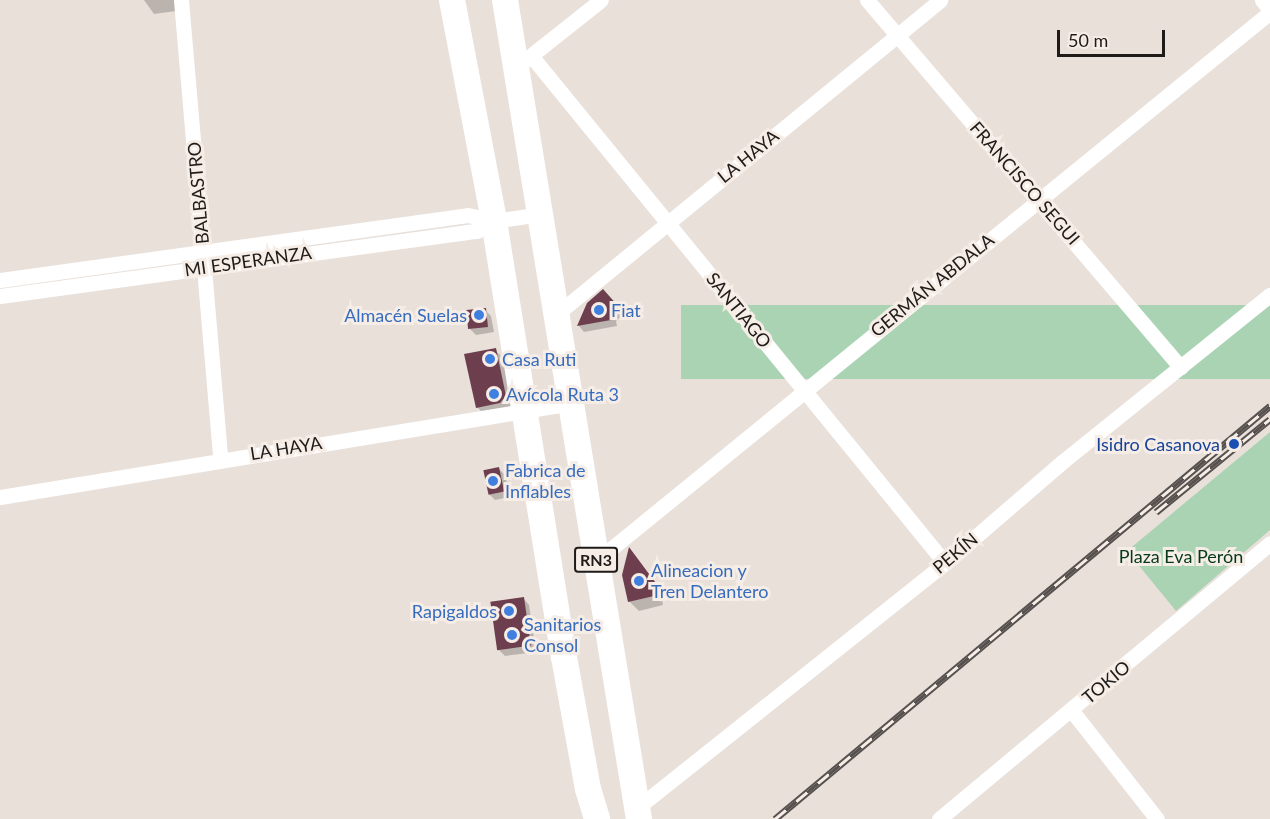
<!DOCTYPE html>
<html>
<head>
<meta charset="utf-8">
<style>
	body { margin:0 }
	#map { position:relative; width:1270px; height:819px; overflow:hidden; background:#e9e0da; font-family:Lato,sans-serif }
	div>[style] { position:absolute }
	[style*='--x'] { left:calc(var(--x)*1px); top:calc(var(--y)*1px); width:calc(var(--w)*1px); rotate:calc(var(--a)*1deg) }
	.green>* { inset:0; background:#aad3b3; transform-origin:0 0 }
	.shadow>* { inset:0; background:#0003 }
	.building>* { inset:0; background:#6d3f4e; transform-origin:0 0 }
	.minor>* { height:15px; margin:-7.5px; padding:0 7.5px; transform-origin:7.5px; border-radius:7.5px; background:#fff }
	.trunk>* { height:26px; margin:-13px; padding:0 13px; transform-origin:13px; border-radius:13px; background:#fff }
	.rail>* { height:7px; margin-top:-3.5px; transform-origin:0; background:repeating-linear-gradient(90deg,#f6ede7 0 14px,#56514e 0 28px); box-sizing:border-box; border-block:2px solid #56514e }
	.dots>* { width:16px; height:16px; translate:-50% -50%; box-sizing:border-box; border:3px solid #f6ede7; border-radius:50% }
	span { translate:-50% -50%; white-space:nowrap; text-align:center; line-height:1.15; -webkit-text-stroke:6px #f6ede7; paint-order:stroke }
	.shield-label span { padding:2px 4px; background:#f6ede7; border:2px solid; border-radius:4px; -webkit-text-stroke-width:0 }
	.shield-label { font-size:16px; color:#1e1b19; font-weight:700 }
	.street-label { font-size:18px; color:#1e1b19 }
	.shop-label { font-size:18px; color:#366cbe }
	.left { translate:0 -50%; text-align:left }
	.right { translate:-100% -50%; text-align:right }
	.transit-label { font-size:18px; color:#164399 }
	.park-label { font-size:18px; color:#043919 }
	.scale { position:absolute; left:1057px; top:30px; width:108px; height:27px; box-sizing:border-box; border:3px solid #1e1b19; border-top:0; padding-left:8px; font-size:18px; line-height:21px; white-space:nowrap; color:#1e1b19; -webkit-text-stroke:4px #f6ede7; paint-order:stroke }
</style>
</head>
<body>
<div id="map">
	<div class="green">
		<div style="left:1270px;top:305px;width:74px;height:589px;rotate:90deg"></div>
		<div style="clip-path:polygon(1270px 432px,1270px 530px,1176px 611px,1127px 551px)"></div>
	</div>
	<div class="shadow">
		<div style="clip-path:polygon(144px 0,175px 0,176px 11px,154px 14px)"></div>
		<div style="clip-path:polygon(609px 297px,624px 314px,616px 321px,617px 326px,584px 332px,579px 326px,588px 304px)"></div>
		<div style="clip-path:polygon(485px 310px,491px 316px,494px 332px,476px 335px,470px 329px)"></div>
		<div style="clip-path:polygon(495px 350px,503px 358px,513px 404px,508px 411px,485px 415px,477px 407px)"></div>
		<div style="clip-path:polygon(499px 469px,505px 475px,510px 497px,495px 500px,489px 494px)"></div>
		<div style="clip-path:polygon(629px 550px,667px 596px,662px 600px,663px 605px,639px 611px,629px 601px)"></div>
		<div style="clip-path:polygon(523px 598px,529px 605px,536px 652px,505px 656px,499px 650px)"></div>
	</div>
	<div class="building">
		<div style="clip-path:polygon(603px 289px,619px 307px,610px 314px,611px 320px,577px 326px,587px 303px)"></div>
		<div style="left:486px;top:308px;width:19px;height:20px;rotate:84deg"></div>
		<div style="clip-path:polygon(496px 348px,506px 396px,500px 403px,476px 408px,464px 354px)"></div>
		<div style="left:499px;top:467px;width:25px;height:16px;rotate:78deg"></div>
		<div style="clip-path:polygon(629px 547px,658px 586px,653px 590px,654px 596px,628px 602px,622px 575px)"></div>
		<div style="left:524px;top:597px;width:49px;height:34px;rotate:82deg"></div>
	</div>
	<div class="minor">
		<div style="--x:181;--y:0;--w:460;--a:85.1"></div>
		<div style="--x:867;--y:0;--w:483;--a:49.5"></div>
		<div style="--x:1262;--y:0;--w:13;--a:51"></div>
		<div style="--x:533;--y:58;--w:652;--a:50.79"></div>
		<div style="--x:524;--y:61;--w:98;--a:-38.4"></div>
		<div style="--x:0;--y:280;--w:472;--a:-7.9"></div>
		<div style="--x:468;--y:215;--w:27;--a:13"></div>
		<div style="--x:0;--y:296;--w:481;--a:-7.8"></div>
		<div style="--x:477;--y:231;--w:20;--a:-30"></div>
		<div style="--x:494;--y:221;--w:48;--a:-8.5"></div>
		<div style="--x:558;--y:313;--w:494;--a:-39.3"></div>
		<div style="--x:0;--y:497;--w:581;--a:-9.32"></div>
		<div style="--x:596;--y:561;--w:869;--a:-39.16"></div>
		<div style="--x:1072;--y:711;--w:137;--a:51.8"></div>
		<div style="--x:637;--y:808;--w:394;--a:-38.5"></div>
		<div style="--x:945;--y:563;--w:155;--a:-40.8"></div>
		<div style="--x:1062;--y:462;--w:267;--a:-38.8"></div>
		<div style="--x:939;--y:819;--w:431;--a:-39.8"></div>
	</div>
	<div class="trunk">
		<div style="--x:452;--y:0;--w:225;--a:79.2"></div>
		<div style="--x:494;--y:221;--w:442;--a:80.9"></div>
		<div style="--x:564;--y:657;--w:134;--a:79.7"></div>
		<div style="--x:588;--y:789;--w:31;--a:73"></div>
		<div style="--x:505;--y:0;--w:830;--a:80.71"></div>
	</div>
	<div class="rail">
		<div style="--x:1156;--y:512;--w:147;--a:-39.2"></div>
		<div style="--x:775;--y:819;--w:645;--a:-39.84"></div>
	</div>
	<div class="dots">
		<div style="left:599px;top:310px;background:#3f7fe0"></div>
		<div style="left:479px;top:315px;background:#3f7fe0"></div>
		<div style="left:490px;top:359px;background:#3f7fe0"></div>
		<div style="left:494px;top:394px;background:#3f7fe0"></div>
		<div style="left:1234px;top:444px;background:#1a4fb4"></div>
		<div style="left:493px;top:481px;background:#3f7fe0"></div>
		<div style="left:639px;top:581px;background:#3f7fe0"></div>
		<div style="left:509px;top:611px;background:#3f7fe0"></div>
		<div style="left:512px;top:635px;background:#3f7fe0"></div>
	</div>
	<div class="shield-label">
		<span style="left:596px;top:560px">RN3</span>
	</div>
	<div class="street-label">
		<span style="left:748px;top:156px;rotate:-39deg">LA HAYA</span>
		<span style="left:1025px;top:183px;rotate:49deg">FRANCISCO SEGUI</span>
		<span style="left:198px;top:193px;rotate:-95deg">BALBASTRO</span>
		<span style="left:248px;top:261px;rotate:-8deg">MI ESPERANZA</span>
		<span style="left:932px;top:285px;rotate:-39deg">GERMÁN ABDALA</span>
		<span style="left:739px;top:310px;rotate:51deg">SANTIAGO</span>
		<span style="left:286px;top:448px;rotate:-9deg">LA HAYA</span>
		<span style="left:955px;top:553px;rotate:-40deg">PEKÍN</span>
		<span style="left:1106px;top:682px;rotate:-40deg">TOKIO</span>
	</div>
	<div class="shop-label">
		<span class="left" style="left:611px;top:310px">Fiat</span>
		<span class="right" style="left:467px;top:315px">Almacén Suelas</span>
		<span class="left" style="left:502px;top:359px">Casa Ruti</span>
		<span class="left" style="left:506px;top:394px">Avícola Ruta 3</span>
		<span class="left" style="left:505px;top:481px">Fabrica de<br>Inflables</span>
		<span class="left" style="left:651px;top:581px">Alineacion y<br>Tren Delantero</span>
		<span class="right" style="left:497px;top:611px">Rapigaldos</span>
		<span class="left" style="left:524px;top:635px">Sanitarios<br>Consol</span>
	</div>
	<div class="transit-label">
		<span class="right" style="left:1220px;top:444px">Isidro Casanova</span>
	</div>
	<div class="park-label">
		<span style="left:1181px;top:556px">Plaza Eva Perón</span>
	</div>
	<div class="scale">50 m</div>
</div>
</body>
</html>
